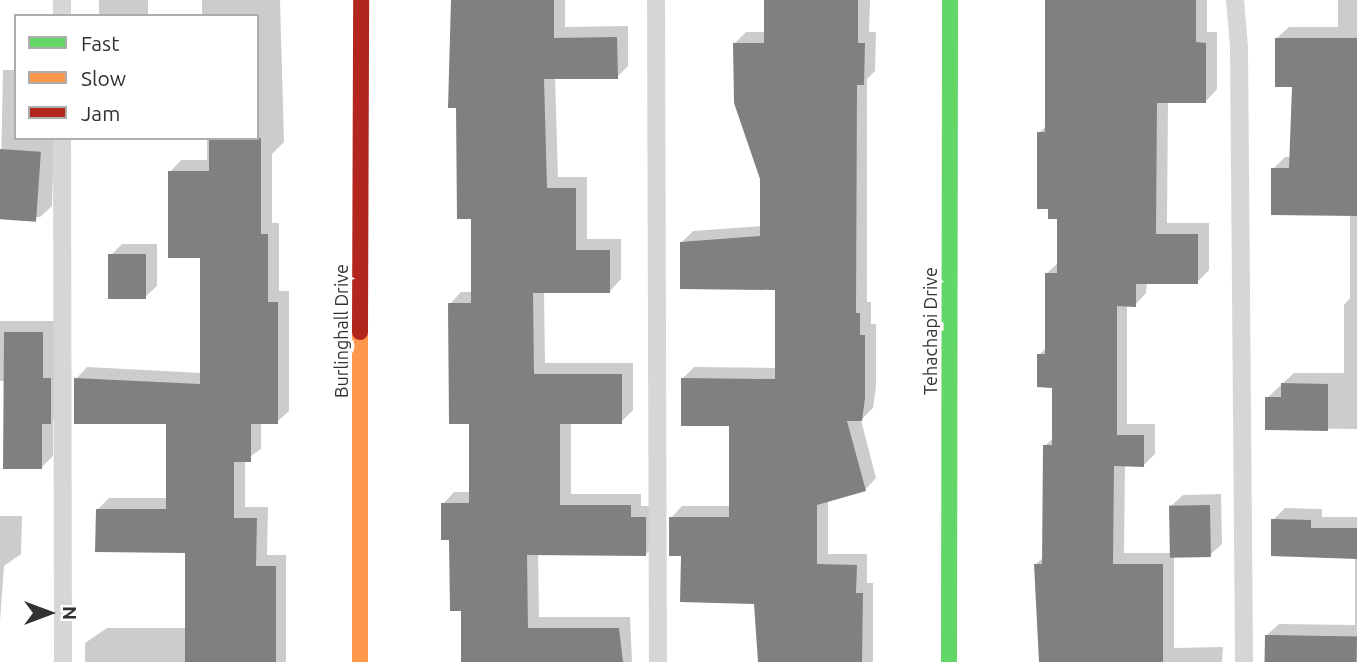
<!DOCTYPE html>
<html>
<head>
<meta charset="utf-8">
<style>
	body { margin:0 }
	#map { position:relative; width:1357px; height:662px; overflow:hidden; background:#fff; font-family:Ubuntu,sans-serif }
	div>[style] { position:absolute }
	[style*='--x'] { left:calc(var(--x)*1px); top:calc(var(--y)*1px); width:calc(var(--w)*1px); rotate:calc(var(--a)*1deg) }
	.shadow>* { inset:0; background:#0003; transform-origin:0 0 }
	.building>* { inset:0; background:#808080; transform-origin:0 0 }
	.lane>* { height:18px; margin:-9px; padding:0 9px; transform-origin:9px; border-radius:9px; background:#d6d6d6 }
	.fast>* { height:16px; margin:-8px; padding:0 8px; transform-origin:8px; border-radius:8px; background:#63d668 }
	.slow>* { height:16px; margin:-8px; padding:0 8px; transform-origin:8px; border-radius:8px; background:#ff974d }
	.jam>* { height:16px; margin:-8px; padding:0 8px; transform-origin:8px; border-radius:8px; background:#b3261e }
	span { translate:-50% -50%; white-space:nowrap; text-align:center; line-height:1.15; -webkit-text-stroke:7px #fff; paint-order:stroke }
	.street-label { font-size:18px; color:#323232 }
	.legend { position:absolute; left:14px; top:14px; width:245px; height:126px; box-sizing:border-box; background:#fff; border:2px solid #adadad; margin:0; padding:9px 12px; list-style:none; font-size:21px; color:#323232 }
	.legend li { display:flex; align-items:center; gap:14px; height:35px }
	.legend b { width:35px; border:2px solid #adadad }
	.north { position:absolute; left:14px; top:578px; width:70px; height:70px; -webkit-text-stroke:5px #fff; paint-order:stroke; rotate:90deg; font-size:19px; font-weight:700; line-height:28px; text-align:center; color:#323232 }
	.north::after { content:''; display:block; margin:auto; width:24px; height:32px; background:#323232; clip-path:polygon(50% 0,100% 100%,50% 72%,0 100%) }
</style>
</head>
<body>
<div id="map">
	<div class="shadow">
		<div style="left:99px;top:0;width:49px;height:16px"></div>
		<div style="clip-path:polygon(202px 0,280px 0,284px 142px,272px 154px,272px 223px,279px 223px,279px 291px,289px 291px,289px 411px,277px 422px,261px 422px,261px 449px,245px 460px,245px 507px,268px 507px,267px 555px,286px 555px,286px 662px,85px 662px,85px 643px,107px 628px,187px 628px,187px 551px,98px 509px,109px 498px,168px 498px,168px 422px,76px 379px,87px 367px,202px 373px,202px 256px,170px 172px,181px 160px,207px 160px,207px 138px,257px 138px,257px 16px,202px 16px)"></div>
		<div style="clip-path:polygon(452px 0,565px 0,565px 27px,628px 26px,628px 66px,617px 77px,555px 77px,558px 177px,587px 177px,587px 239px,621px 239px,621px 279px,610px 291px,544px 291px,545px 363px,633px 363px,633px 410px,621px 422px,571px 422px,571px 494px,641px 494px,641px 506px,657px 506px,657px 543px,646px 554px,538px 553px,539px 617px,630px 617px,632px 662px,463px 662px,463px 609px,443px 504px,454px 492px,471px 492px,471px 422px,450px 304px,461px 292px,473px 292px,473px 217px,458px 106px)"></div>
		<div style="clip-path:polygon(766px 0,870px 0,869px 32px,876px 32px,875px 71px,867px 79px,867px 302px,871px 302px,871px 324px,876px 324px,876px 386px,873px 408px,861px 420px,876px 478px,865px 490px,828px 500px,828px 554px,867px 554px,867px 583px,873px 583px,873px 662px,760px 662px,755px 602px,682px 554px,671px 518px,682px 506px,731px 506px,731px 424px,682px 379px,694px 367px,777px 368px,777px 288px,682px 242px,693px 231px,762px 226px,762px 179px,735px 43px,746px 32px,766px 32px)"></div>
		<div style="clip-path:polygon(1047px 0,1207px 0,1207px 32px,1217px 32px,1217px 89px,1206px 101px,1168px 101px,1167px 223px,1209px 223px,1209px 270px,1197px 282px,1147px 282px,1146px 293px,1135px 305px,1127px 305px,1127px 424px,1155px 424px,1155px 454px,1144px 465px,1125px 465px,1124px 553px,1172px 553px,1171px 506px,1183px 495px,1221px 494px,1222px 544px,1210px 555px,1174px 556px,1174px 648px,1223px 647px,1222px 662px,1040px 662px,1036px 564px,1044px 557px,1045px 446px,1054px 437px,1054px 386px,1039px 355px,1046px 348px,1046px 274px,1059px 262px,1059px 217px,1039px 133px,1047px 125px)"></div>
		<div style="clip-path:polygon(1338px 0,1357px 0,1357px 429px,1266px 428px,1267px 398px,1294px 373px,1344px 373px,1344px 305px,1350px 298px,1350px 215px,1273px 169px,1285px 157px,1291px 157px,1294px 85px,1277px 38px,1289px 27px,1338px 27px)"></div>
		<div style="clip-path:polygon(3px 70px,16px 70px,16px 138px,54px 138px,52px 206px,40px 217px,0 217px)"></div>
		<div style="clip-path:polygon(122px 244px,157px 244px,157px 286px,145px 297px,110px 256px)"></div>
		<div style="clip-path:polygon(0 321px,54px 321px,62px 410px,53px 420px,53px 456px,41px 468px,5px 381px,0 381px)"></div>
		<div style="clip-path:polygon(1285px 508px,1322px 509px,1322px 517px,1357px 517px,1357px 662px,1267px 662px,1267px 635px,1279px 624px,1355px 625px,1355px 557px,1273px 520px)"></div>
		<div style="clip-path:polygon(0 516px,22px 516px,21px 554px,4px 566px,0 621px)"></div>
	</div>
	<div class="building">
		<div style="clip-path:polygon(451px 0,554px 0,554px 38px,617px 37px,618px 79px,544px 79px,547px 188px,576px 188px,576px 250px,610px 250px,610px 293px,533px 293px,534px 374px,622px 374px,622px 424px,560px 424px,560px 505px,631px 505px,631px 517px,646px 517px,646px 556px,527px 555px,528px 628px,619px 628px,623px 662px,461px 662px,461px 611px,450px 611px,449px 540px,441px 540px,441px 503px,469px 503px,469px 424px,449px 424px,448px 303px,471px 303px,471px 219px,457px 219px,456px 108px,448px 108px)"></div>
		<div style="clip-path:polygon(764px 0,858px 0,858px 43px,865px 43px,864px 85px,857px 85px,856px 313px,860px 313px,860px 335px,865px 335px,865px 398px,862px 421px,847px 421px,866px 491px,817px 505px,817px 564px,857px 565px,856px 593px,863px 593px,862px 662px,758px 662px,754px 604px,680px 602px,681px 556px,669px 556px,669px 517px,729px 517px,729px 426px,681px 426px,681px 378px,775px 379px,775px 290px,680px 289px,680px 242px,760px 236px,760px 179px,734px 103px,733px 43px,764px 43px)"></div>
		<div style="clip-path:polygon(1045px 0,1196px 0,1196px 42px,1206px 43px,1206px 103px,1157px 103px,1156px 234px,1198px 234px,1198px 284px,1136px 284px,1136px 307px,1117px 306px,1117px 435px,1144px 435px,1144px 467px,1114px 466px,1113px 564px,1163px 564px,1163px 662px,1039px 662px,1034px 564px,1042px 564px,1043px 445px,1052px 445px,1052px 388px,1037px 387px,1037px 354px,1045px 354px,1045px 273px,1057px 273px,1057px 219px,1048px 219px,1048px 209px,1037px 209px,1037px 132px,1045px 132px)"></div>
		<div style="clip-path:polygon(1275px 38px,1357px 38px,1357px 216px,1271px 215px,1271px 168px,1289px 168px,1292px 87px,1275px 87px)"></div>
		<div style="clip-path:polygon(209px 138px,261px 138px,261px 234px,268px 234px,268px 302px,278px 302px,278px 424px,251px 424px,251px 462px,234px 462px,234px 518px,257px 518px,256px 566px,276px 566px,276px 662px,185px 662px,185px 553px,95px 552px,96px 509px,166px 509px,166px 424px,74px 424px,74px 378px,200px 384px,200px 258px,168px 258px,168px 171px,209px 171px)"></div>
		<div style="left:0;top:149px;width:41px;height:70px;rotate:4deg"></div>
		<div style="left:146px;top:254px;width:45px;height:38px;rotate:90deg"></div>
		<div style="clip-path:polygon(4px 332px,43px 332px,43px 378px,51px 378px,51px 424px,42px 424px,42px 469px,3px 469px)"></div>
		<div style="clip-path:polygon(1281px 383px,1328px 384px,1328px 431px,1265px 430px,1265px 397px,1281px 397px)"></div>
		<div style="left:1210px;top:505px;width:52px;height:41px;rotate:89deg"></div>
		<div style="clip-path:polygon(1271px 519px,1311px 520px,1311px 528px,1357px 528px,1357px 559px,1271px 556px)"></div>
		<div style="left:1265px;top:635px;width:92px;height:27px;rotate:1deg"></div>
	</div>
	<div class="lane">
		<div style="--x:62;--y:0;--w:16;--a:90"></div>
		<div style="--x:656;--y:0;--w:662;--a:89.83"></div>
		<div style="--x:1235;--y:0;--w:47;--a:85.1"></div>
		<div style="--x:1239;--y:47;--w:615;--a:89.53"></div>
		<div style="--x:62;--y:138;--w:524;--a:89.89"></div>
	</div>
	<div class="fast">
		<div style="--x:949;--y:662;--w:662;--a:-89.91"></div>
	</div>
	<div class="slow">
		<div style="--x:360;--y:662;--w:330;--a:-90"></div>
	</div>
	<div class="jam">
		<div style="--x:360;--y:332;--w:332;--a:-89.8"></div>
	</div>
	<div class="street-label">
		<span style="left:341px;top:331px;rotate:-90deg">Burlinghall Drive</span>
		<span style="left:930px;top:331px;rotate:-90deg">Tehachapi Drive</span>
	</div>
	<ul class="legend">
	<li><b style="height:9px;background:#63d668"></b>Fast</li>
	<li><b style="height:9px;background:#ff974d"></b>Slow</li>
	<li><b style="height:9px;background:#b3261e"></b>Jam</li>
	</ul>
	<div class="north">N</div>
</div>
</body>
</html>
